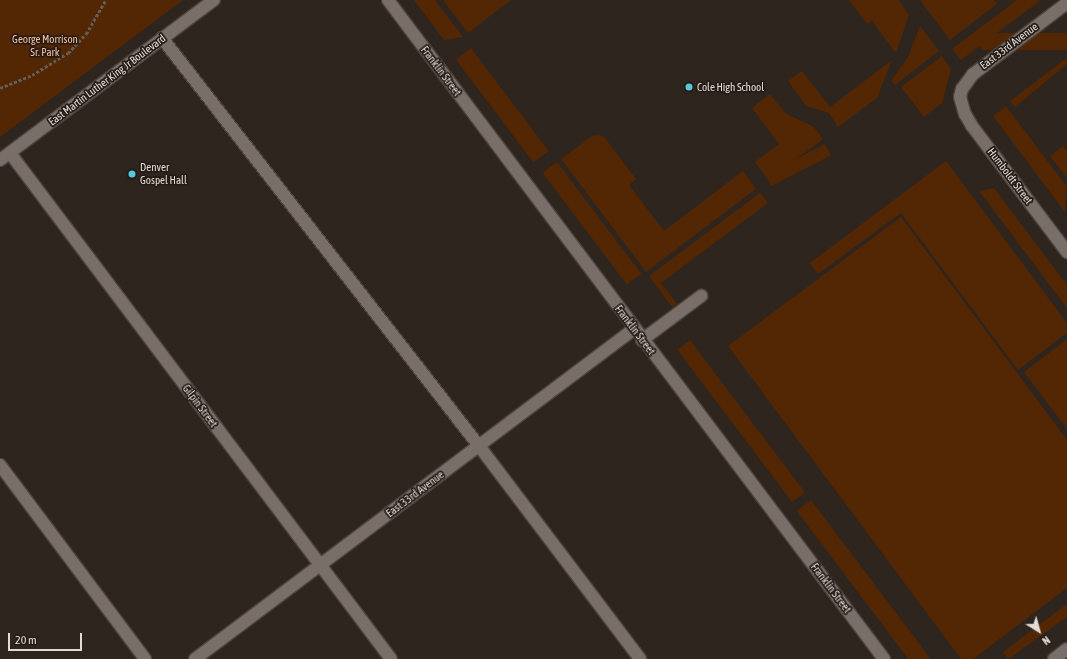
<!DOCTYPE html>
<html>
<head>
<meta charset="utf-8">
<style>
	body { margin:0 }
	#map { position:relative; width:1067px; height:659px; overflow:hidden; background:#2f251f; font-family:"Asap Condensed",sans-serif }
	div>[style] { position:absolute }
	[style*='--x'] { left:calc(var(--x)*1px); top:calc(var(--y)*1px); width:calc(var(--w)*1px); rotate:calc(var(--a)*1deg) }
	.green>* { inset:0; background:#532703; transform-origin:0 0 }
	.path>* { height:2.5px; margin-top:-1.25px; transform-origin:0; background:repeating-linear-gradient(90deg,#655d57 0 3px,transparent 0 5px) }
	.roads { filter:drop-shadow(1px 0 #4c443f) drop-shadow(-1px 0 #4c443f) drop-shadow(0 1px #4c443f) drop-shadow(0 -1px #4c443f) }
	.service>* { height:12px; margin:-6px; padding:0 6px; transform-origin:6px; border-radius:6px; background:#7a6f68 }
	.minor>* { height:12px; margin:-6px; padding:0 6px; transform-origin:6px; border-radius:6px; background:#7a6f68 }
	.tertiary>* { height:12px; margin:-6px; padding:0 6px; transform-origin:6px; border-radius:6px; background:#7a6f68 }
	.secondary>* { height:12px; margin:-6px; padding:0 6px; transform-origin:6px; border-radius:6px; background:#7a6f68 }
	.dots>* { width:11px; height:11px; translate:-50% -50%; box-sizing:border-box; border:2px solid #251c16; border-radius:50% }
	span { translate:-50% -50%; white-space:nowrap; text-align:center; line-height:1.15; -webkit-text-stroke:3.5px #251c16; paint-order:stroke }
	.park-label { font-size:11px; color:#f6bf9c }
	.street-label { font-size:11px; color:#e2dcd8 }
	.poi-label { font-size:11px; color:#e2dcd8 }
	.left { translate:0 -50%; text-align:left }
	.north { position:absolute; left:1019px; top:611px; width:40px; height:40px; -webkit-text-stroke:3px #251c16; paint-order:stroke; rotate:143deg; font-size:11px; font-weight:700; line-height:16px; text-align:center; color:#e2dcd8 }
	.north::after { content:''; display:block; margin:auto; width:14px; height:18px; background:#e2dcd8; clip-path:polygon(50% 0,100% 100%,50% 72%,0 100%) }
	.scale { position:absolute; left:8px; top:633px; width:74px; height:18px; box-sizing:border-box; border:2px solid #e2dcd8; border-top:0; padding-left:5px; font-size:12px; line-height:14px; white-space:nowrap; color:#e2dcd8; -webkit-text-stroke:3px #251c16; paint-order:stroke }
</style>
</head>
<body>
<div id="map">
	<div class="green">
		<div style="clip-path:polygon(0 0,183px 0,0 137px)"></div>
		<div style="clip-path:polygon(414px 0,435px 0,463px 37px,444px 40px)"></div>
		<div style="clip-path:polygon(443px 0,511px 0,468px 33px)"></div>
		<div style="clip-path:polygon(849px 0,899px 0,909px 15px,896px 53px,872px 21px,867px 24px)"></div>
		<div style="clip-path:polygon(920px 0,994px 0,997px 4px,950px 40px)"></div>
		<div style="clip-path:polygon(1017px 0,1041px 0,961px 60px,952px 49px)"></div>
		<div style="clip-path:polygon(920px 26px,939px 51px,895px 85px,891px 81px,908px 57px)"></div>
		<div style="left:1067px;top:33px;width:17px;height:86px;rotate:90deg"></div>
		<div style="left:471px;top:48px;width:129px;height:19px;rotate:53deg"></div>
		<div style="clip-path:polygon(942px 56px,951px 69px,942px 103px,924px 117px,901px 87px)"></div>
		<div style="clip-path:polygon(1067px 58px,1067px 64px,1015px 107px,1010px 101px)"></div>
		<div style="clip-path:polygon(892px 60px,877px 98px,838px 127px,829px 113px,806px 106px,788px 81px,802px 71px,830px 107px)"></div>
		<div style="clip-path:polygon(770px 94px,785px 113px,814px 127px,823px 139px,768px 180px,755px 162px,779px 144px,752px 108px)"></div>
		<div style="clip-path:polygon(1006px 106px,1067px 187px,1065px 212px,993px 116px)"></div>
		<div style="clip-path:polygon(599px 135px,604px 137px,636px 179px,629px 185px,664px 231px,743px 171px,756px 189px,646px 272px,561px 159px,592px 136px)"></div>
		<div style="left:825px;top:144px;width:13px;height:67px;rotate:63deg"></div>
		<div style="clip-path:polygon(1063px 146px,1067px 151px,1067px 178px,1050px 156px)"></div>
		<div style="clip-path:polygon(946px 161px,1067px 323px,1067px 333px,1018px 370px,901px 213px,818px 274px,810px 263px)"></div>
		<div style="left:557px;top:162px;width:140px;height:18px;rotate:53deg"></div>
		<div style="clip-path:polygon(994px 188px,1067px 285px,1067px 308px,979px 191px)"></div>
		<div style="clip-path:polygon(760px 193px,768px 203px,661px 283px,677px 304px,672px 307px,649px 276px)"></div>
		<div style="clip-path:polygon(901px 217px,1067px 440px,1067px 588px,973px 659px,961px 659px,728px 346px)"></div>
		<div style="left:690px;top:340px;width:191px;height:16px;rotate:53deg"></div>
		<div style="clip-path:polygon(1066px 340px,1067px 341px,1067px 429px,1024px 372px)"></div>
		<div style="left:811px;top:500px;width:199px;height:18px;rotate:53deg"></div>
		<div style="clip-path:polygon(1067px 604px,1067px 617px,1008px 659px,1003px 652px)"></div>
	</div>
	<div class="path">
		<div style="--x:0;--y:88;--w:35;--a:-22"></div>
		<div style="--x:32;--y:75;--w:42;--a:-31.4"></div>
		<div style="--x:68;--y:53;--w:26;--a:-47"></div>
		<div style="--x:86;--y:34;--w:39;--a:-60"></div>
	</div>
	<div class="roads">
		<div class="service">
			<div style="--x:162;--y:38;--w:517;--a:52.15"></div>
			<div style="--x:479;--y:446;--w:267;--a:52.9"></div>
			<div style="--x:642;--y:340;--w:74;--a:-36.7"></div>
			<div style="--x:0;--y:465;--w:242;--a:53.2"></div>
		</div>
		<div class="minor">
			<div style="--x:1067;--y:3;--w:118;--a:142.9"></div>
			<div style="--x:973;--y:74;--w:19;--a:126"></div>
			<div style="--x:962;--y:89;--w:8;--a:104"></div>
			<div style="--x:960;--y:97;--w:18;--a:74"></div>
			<div style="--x:965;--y:114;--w:14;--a:60"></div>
			<div style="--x:972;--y:126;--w:158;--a:53"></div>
			<div style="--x:10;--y:153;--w:633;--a:53.02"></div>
			<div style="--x:195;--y:659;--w:549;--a:-36.93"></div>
		</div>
		<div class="tertiary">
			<div style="--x:388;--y:0;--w:825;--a:53.03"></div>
			<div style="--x:1054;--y:659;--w:16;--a:-38"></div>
		</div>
		<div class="secondary">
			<div style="--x:0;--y:160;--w:267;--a:-36.8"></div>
		</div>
	</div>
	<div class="dots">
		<div style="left:689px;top:87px;background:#54cadc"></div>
		<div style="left:132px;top:174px;background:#54cadc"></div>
	</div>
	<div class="park-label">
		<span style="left:45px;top:46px">George Morrison<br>Sr. Park</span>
	</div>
	<div class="street-label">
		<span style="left:1009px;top:46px;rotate:-37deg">East 33rd Avenue</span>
		<span style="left:441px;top:71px;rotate:53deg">Franklin Street</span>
		<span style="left:107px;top:80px;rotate:-37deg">East Martin Luther King Jr Boulevard</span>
		<span style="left:1010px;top:176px;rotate:53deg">Humboldt Street</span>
		<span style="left:635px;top:330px;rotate:53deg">Franklin Street</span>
		<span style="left:200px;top:406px;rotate:53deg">Gilpin Street</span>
		<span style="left:415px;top:494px;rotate:-37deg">East 33rd Avenue</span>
		<span style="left:831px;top:588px;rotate:53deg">Franklin Street</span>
	</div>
	<div class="poi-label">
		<span class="left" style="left:697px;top:87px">Cole High School</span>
		<span class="left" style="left:140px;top:174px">Denver<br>Gospel Hall</span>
	</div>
	<div class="north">N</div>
	<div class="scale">20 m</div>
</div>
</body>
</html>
